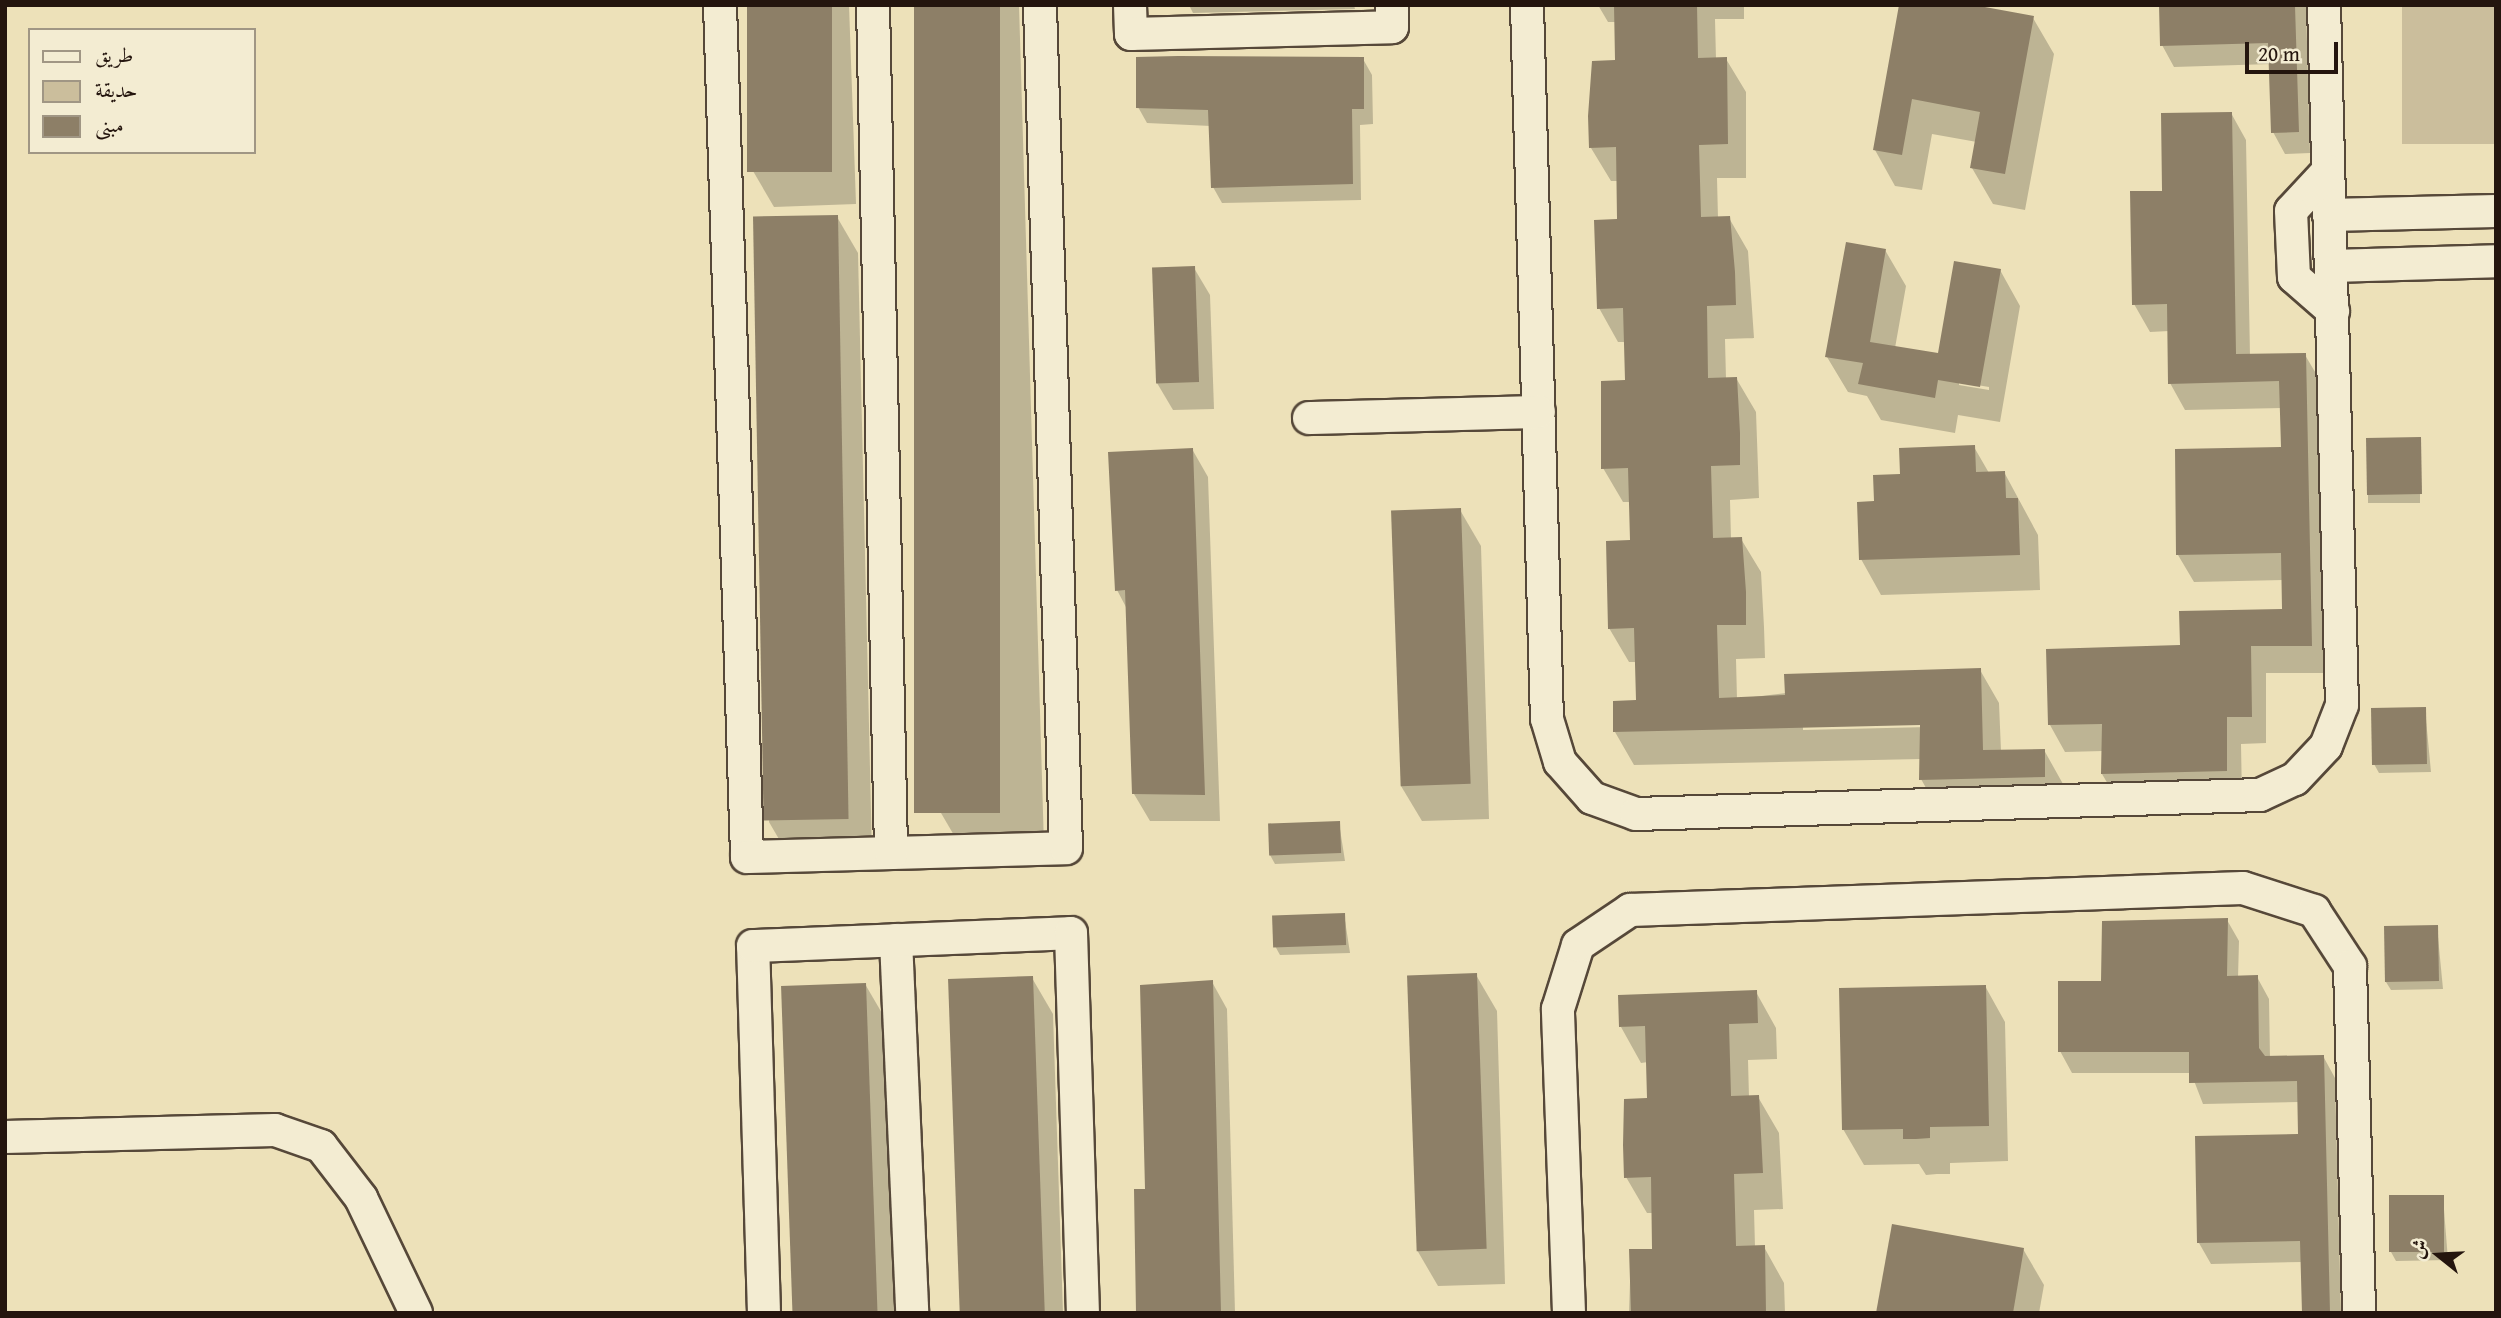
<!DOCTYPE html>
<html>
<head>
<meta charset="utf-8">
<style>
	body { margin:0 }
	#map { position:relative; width:2501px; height:1318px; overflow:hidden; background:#ede1b9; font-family:"Gentium Book Plus",Amiri,serif }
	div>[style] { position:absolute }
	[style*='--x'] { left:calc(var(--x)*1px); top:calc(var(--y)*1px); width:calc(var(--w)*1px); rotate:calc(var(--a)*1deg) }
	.green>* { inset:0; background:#cbbe9c; transform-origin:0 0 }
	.shadow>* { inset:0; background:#0003; transform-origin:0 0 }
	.building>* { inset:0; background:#8d7f67; transform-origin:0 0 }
	.roads { filter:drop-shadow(2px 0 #564839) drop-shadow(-2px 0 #564839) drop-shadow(0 2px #564839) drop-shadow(0 -2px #564839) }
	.minor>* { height:32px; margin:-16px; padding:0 16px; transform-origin:16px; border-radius:16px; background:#f3ecd2 }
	span { translate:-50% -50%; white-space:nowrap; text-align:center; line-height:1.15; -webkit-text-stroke:5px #f3ecd2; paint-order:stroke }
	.frame { position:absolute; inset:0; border:7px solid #24150e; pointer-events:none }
	.legend { position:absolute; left:28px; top:28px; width:228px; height:126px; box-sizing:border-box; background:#f3ecd2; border:2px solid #a09684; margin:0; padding:9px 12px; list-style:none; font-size:21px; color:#24150e }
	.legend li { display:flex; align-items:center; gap:14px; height:35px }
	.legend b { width:35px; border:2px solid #a09684 }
	.north { position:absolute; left:2403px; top:1220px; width:70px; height:70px; -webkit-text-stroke:5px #f3ecd2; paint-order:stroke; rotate:288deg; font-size:19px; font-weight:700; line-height:28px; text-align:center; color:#24150e }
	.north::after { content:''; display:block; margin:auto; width:24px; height:32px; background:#24150e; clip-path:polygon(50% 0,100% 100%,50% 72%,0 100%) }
	.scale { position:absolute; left:2245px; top:42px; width:93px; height:32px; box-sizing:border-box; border:4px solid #24150e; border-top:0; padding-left:9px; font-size:21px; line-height:24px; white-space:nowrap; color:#24150e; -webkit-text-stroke:5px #f3ecd2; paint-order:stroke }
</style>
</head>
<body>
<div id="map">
	<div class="green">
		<div style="left:2402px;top:5px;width:94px;height:139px"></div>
	</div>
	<div class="shadow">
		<div style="clip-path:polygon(747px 5px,849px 5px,856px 204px,774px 207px,753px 171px)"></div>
		<div style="clip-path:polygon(917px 5px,1019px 5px,1044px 846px,962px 849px,941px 813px)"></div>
		<div style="clip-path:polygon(1189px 5px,1354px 5px,1355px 9px,1193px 13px)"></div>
		<div style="clip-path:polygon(evenodd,1598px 5px,1744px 5px,1744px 19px,1715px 19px,1716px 59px,1726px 59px,1746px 92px,1746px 178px,1717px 178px,1718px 218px,1729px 218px,1748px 251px,1754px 338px,1725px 339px,1726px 379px,1736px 378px,1756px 412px,1758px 468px,1759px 498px,1730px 500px,1731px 539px,1741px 539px,1761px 572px,1764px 627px,1765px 658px,1736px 659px,1737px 699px,1980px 670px,1999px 703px,2001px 751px,2044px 750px,2063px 784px,2063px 810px,1940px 813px,1921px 779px,1921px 759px,1634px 765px,1615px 732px,1638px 702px,1637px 662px,1629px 662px,1609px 628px,1632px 542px,1630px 502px,1623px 502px,1603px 468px,1627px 382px,1626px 342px,1618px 342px,1599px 308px,1619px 221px,1618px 181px,1611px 181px,1591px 148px,1617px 62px,1616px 22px,1608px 22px,1598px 5px,1928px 723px,1928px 727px,1803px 730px,1803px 726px,1928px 723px)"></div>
		<div style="clip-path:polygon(1901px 5px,2033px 18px,2054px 54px,2025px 210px,1993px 204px,1972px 168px,1977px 142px,1932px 134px,1922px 190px,1895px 186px,1875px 150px)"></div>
		<div style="clip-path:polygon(2161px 5px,2306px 5px,2310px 153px,2285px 154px,2273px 132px,2271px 64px,2174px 67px,2162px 45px)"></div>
		<div style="clip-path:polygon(1363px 59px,1372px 75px,1373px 124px,1360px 125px,1361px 200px,1222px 203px,1213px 187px,1211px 126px,1147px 123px,1138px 107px)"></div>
		<div style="clip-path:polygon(2231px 113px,2246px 140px,2250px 356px,2305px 355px,2321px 382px,2326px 673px,2266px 673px,2266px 743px,2241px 744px,2242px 798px,2118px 801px,2102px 774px,2103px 751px,2065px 752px,2050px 725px,2182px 647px,2284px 611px,2283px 580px,2194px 582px,2178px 555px,2283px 449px,2282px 408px,2185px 410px,2170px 383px,2169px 331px,2150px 332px,2134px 304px,2164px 192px)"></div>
		<div style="clip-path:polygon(837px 217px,858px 253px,872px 855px,790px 858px,769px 822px)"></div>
		<div style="clip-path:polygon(evenodd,1885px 250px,1906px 286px,1895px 348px,1939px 355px,2000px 270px,2020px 306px,2000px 422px,1958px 415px,1955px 433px,1881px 420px,1867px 396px,1848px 392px,1827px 357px,1885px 250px,1959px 382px,1989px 387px,1989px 390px,1959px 385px,1959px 382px)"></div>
		<div style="clip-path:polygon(1194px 268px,1210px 295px,1214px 409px,1173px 410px,1157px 383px)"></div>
		<div style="left:2368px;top:439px;width:52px;height:64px"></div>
		<div style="clip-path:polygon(1974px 447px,1989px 473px,2004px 472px,2038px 535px,2040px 590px,1881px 595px,1861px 559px,1875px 503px,1901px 476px)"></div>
		<div style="clip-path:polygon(1192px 449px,1208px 477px,1220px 821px,1150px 821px,1134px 794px,1127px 609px,1117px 590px)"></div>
		<div style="clip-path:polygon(1460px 510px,1481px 546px,1489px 819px,1422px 821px,1401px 786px)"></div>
		<div style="clip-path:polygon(2425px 709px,2431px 772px,2379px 773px,2374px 764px)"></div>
		<div style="clip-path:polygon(1339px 823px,1345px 861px,1275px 864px,1270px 855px,1269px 826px)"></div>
		<div style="clip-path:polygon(1344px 914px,1350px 953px,1280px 955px,1275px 946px)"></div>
		<div style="clip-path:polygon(2227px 920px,2239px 941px,2238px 978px,2257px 977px,2269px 999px,2270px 1058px,2323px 1056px,2335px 1078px,2341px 1313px,2304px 1313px,2303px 1262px,2211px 1264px,2199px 1243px,2300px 1136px,2299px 1102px,2203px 1104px,2191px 1073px,2072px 1073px,2060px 1051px,2103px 983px)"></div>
		<div style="clip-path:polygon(2437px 927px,2443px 989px,2391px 990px,2386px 982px)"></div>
		<div style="clip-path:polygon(1476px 975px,1497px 1011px,1505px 1284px,1438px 1286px,1417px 1250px)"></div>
		<div style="clip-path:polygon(1032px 978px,1053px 1014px,1063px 1313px,962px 1313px)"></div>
		<div style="clip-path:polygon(1212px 982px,1227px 1009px,1235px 1313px,1138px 1313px,1147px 1191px)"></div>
		<div style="clip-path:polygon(865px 984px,886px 1020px,896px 1313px,794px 1313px)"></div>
		<div style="clip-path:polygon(1985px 986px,2005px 1022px,2008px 1161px,1950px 1163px,1950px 1174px,1937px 1174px,1926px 1175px,1919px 1164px,1864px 1165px,1843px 1129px)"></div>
		<div style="clip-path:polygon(1756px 992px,1776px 1028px,1777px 1059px,1748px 1060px,1749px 1097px,1758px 1097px,1779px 1133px,1783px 1209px,1754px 1210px,1755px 1247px,1764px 1247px,1784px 1283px,1785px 1313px,1629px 1313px,1631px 1251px,1654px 1250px,1653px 1213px,1647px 1213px,1626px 1177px,1649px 1100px,1648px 1062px,1641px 1063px,1621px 1027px)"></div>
		<div style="clip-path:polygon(2443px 1197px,2448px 1260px,2396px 1261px,2391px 1252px)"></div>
		<div style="clip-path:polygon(2023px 1249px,2044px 1285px,2039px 1313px,1877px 1313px)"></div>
	</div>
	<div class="building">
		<div style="left:747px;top:5px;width:85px;height:167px"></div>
		<div style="left:914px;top:5px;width:86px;height:808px"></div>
		<div style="clip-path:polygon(1614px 5px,1697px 5px,1698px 58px,1727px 57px,1728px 144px,1699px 145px,1701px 217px,1730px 216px,1735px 272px,1736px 305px,1707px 306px,1708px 378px,1737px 377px,1740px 433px,1740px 465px,1711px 466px,1713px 538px,1742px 537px,1746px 592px,1746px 625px,1717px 625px,1719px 698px,1785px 695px,1784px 674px,1981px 668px,1983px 750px,2045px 749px,2045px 777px,1919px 780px,1920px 725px,1613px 732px,1613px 701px,1636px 700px,1634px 628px,1608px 629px,1606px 541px,1630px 540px,1628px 468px,1601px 469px,1601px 381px,1625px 380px,1623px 308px,1597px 309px,1594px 220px,1617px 219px,1616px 147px,1589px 148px,1588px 116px,1592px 61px,1615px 60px)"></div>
		<div style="clip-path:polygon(1899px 5px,1974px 5px,2034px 16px,2005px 174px,1970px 168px,1980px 112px,1912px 99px,1902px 155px,1873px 150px)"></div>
		<div style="clip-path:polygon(2159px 5px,2295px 6px,2299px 132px,2271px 133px,2268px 43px,2160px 46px)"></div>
		<div style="clip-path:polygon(1178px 56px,1364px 57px,1364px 109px,1352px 109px,1353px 184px,1211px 188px,1208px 110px,1136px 108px,1136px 57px)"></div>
		<div style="clip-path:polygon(2232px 112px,2236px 354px,2306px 353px,2312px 646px,2251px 646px,2252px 717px,2227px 717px,2227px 771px,2101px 774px,2102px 724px,2048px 725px,2046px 649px,2180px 645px,2179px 611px,2282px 609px,2281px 553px,2176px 555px,2175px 449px,2281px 447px,2279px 381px,2168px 384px,2167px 304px,2132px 305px,2130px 191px,2162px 191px,2161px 113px)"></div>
		<div style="left:838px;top:215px;width:604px;height:85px;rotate:89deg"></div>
		<div style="clip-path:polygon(1846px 242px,1886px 249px,1870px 342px,1938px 353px,1954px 261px,2001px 269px,1980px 387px,1938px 380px,1935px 398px,1858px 384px,1863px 363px,1825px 357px)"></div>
		<div style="left:1195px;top:266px;width:116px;height:43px;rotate:88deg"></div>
		<div style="left:2421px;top:437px;width:57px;height:55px;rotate:89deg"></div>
		<div style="clip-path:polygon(1975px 445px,1976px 472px,2005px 471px,2006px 498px,2018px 498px,2020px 555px,1859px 560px,1857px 502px,1874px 501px,1873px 475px,1900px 474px,1899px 448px)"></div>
		<div style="clip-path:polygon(1193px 448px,1205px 795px,1132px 794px,1125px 590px,1115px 591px,1108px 452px)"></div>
		<div style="left:1461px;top:508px;width:276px;height:70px;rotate:88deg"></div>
		<div style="left:2426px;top:707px;width:57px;height:55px;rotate:89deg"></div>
		<div style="left:1340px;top:821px;width:32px;height:72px;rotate:88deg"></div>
		<div style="left:1345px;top:913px;width:32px;height:73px;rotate:88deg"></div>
		<div style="clip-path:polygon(2228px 918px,2227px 976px,2258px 975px,2259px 1048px,2265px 1056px,2324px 1055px,2330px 1313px,2302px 1313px,2300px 1241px,2197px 1243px,2195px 1136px,2298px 1134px,2297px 1081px,2189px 1083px,2189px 1052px,2058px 1052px,2058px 981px,2101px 981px,2102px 921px)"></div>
		<div style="left:2438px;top:925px;width:56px;height:54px;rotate:89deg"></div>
		<div style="left:1477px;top:973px;width:276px;height:70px;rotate:88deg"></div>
		<div style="left:1033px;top:976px;width:337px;height:85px;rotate:88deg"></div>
		<div style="clip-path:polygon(1213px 980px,1221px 1313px,1136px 1313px,1134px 1189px,1145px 1189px,1140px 985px)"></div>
		<div style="left:866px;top:983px;width:330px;height:85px;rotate:88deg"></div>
		<div style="clip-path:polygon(1986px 985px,1989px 1126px,1930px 1127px,1930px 1138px,1916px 1139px,1903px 1139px,1903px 1129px,1842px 1130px,1839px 988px)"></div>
		<div style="clip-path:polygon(1757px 990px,1758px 1023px,1729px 1024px,1731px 1096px,1759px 1095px,1763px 1173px,1734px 1174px,1736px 1246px,1765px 1245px,1766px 1313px,1631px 1313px,1629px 1249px,1652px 1249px,1651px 1177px,1624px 1178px,1623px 1145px,1624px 1099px,1647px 1098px,1645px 1026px,1619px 1027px,1618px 995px)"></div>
		<div style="left:2444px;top:1195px;width:57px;height:55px;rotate:90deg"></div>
		<div style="clip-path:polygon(1892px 1224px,2024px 1248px,2013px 1313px,1876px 1313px)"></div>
	</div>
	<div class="roads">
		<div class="minor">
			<div style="--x:720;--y:5;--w:852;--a:88.18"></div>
			<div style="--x:747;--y:857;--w:319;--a:-1.6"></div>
			<div style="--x:1066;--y:848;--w:843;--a:-91.77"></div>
			<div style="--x:873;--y:5;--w:848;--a:88.78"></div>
			<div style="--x:1130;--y:5;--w:29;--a:88"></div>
			<div style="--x:1131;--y:34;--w:261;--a:-1.5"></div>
			<div style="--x:1392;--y:27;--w:22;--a:-90"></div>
			<div style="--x:1527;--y:5;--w:714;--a:88.4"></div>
			<div style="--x:1547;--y:719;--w:45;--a:73.2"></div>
			<div style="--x:1560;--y:762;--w:48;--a:48.4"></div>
			<div style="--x:1592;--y:798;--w:47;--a:20"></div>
			<div style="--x:1636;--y:814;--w:624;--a:-1.74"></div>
			<div style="--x:2260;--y:795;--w:38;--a:-25"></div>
			<div style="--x:2295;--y:779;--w:45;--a:-46.8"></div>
			<div style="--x:2326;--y:746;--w:44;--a:-68.7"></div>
			<div style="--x:2342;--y:705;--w:700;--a:-91.47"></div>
			<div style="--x:2328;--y:171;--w:54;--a:132.8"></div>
			<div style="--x:2291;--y:211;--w:66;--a:87.4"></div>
			<div style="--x:2294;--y:277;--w:52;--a:41.1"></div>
			<div style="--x:2329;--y:215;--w:167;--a:-1.4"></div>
			<div style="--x:2332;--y:266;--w:164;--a:-1.7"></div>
			<div style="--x:1309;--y:418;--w:230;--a:-1.5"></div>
			<div style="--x:896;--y:940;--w:373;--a:87.5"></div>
			<div style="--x:5;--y:1137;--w:270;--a:-1.5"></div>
			<div style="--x:275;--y:1130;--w:49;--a:19.2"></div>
			<div style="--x:321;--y:1146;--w:66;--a:52.4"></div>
			<div style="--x:361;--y:1198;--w:127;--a:64.4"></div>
			<div style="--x:764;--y:1313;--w:367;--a:-91.7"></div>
			<div style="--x:753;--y:946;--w:318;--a:-2.3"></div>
			<div style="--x:1071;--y:933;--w:380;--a:88.2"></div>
			<div style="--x:1569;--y:1313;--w:304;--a:-92.1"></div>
			<div style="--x:1558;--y:1009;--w:67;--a:-72.6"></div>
			<div style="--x:1578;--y:945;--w:63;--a:-33.9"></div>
			<div style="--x:1630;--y:910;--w:613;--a:-2.06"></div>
			<div style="--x:2243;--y:888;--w:75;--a:17.9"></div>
			<div style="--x:2314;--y:911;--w:66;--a:56.8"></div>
			<div style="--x:2350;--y:966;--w:347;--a:88.5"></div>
		</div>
	</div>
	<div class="frame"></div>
	<ul class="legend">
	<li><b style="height:9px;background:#f3ecd2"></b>طريق</li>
	<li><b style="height:19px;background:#cbbe9c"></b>حديقة</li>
	<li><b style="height:19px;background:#8d7f67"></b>مبنى</li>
	</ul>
	<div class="north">ش</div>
	<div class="scale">20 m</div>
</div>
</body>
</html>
